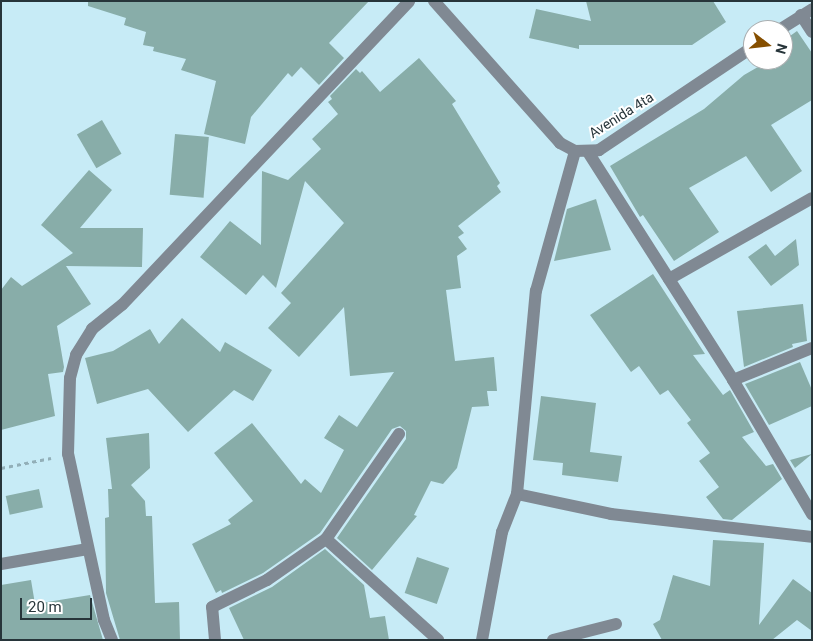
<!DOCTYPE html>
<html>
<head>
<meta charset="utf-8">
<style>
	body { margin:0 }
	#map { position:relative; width:813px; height:641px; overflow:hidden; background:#c7ebf6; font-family:Roboto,sans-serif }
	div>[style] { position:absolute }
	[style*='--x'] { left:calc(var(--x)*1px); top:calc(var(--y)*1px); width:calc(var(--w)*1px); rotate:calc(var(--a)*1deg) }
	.building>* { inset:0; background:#88ada9; transform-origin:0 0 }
	.path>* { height:3px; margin-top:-1.5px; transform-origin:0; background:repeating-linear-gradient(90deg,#92afb8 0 4px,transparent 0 8px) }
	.minor>* { height:12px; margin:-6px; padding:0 6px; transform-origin:6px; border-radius:6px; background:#808993 }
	span { translate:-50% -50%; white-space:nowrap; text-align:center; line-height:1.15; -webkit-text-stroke:4px #fff; paint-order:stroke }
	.street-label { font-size:14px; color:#27353a }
	.frame { position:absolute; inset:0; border:2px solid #27353a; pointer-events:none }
	.north { position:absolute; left:743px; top:20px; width:50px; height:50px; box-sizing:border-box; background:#fff; border:1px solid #a9aeb0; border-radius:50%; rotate:106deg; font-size:14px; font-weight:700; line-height:20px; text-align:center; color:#27353a }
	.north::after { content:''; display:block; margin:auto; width:18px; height:22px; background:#864f00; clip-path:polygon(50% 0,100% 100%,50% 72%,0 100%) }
	.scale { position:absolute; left:20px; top:598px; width:72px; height:22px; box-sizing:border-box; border:2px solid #27353a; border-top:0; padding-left:6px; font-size:15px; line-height:18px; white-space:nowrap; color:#27353a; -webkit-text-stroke:4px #fff; paint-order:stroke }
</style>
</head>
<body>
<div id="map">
	<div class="building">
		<div style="clip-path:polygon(88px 1px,369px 1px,329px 43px,344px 58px,319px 85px,301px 67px,292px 77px,288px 73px,251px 117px,245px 144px,204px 134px,216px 81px,181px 70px,186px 59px,153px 51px,154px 47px,143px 45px,146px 32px,124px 25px,126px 18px,88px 6px)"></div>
		<div style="clip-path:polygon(586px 1px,713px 1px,726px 22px,692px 45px,579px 45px,579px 49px,529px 38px,536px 9px,591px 21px)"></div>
		<div style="clip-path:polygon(797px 31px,812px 53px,812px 100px,771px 125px,802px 171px,771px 192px,746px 156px,689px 188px,719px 232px,674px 261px,643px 215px,640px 217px,610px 166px,704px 109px,744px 75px,770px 60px,783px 60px,783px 41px)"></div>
		<div style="clip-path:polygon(419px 58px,456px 101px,452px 104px,500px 183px,497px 186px,501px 192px,458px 226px,464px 233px,458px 237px,467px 249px,457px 256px,461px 288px,446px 290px,455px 361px,494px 357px,497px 391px,487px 391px,489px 406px,472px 407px,457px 468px,443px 484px,431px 481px,414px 515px,417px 516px,372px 570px,337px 538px,406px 439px,406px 431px,400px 426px,392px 429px,320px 533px,263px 573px,222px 593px,221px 590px,216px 593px,192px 544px,231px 524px,228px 520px,253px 501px,214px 453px,252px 423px,301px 484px,305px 479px,321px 493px,344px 450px,324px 438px,339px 415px,357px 427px,394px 372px,350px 376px,344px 307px,299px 357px,268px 328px,291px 303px,281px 293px,344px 223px,305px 181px,276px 288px,263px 275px,246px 295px,200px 257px,230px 221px,261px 245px,262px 171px,288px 180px,321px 149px,312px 139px,338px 114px,328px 102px,332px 99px,330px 96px,356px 69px,360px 73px,362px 71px,380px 92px)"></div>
		<div style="left:102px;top:120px;width:39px;height:29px;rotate:60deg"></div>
		<div style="left:175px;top:134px;width:34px;height:61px;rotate:5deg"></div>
		<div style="clip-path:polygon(89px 170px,112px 190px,80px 228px,143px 228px,142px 267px,66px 266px,91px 304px,57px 326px,64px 367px,63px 372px,48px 374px,55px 416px,1px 430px,1px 290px,11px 277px,22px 286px,73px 253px,41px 225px)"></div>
		<div style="clip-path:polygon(596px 199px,611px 250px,554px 261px,567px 209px)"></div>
		<div style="clip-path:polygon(796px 239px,799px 265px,771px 286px,748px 257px,766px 244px,775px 256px)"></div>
		<div style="clip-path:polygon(653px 274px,705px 354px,693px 355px,723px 395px,730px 390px,754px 432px,742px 437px,766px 466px,773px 464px,782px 479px,732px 520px,723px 519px,706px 497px,719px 487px,699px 461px,710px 453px,687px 423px,691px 420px,668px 390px,660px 395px,639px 366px,631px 372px,590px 315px)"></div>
		<div style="clip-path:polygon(803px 304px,807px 341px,792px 344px,793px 347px,744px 367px,737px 311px)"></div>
		<div style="clip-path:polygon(182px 318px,220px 352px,225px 342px,272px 370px,253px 401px,234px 390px,188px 432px,148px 389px,97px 404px,85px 358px,113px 351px,150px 329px,159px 344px)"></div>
		<div style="clip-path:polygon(800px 362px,812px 390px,812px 406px,769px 425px,745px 384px)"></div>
		<div style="clip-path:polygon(541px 396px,596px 403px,590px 452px,622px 456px,618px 482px,562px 475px,563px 463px,533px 460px)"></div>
		<div style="clip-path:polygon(149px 433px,150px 468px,131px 485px,145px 501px,146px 516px,152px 516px,155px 603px,179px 602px,180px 640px,120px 640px,106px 593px,105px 518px,109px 517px,108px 489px,112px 489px,106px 438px)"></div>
		<div style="clip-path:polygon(812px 454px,795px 468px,790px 460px)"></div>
		<div style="left:39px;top:489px;width:19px;height:34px;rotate:78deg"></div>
		<div style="clip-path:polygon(713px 540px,764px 543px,759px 625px,793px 579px,812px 593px,812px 631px,797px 620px,772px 640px,662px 640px,653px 624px,660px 620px,673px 575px,710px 586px)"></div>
		<div style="clip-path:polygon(325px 549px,364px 585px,370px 618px,385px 616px,389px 640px,244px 640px,229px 608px,272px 587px)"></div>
		<div style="left:417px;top:557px;width:34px;height:38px;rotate:19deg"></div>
		<div style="clip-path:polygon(31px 580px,35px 604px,90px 595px,103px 640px,1px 640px,1px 585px)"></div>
	</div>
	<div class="path">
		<div style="--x:1;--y:468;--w:51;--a:-11.3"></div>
	</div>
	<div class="minor">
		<div style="--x:434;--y:1;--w:190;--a:48.4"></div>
		<div style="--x:560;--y:143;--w:17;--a:28"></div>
		<div style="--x:575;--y:151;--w:24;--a:-2"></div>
		<div style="--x:599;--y:150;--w:185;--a:-33.8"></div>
		<div style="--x:801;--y:15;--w:20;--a:57"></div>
		<div style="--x:779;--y:30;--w:39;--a:-32"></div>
		<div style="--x:588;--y:152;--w:270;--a:57.5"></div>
		<div style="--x:733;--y:380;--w:156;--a:59.5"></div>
		<div style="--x:669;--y:279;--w:164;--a:-29.5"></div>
		<div style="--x:733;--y:380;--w:85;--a:-22.1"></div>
		<div style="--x:517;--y:494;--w:96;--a:12"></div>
		<div style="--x:611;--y:514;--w:202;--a:6.5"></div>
		<div style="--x:326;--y:539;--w:151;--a:42"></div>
		<div style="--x:1;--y:564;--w:88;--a:-9.8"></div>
		<div style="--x:112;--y:640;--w:22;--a:-112"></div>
		<div style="--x:104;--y:620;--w:170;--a:-102.2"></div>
		<div style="--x:68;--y:454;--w:76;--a:-88.5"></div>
		<div style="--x:70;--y:378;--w:24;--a:-75"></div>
		<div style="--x:76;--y:355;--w:31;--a:-58"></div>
		<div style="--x:92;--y:329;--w:38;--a:-39"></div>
		<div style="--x:122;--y:305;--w:418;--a:-46.6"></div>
		<div style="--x:215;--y:640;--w:33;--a:-95"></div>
		<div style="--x:212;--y:607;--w:61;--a:-26.1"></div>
		<div style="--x:267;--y:580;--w:72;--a:-34.8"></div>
		<div style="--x:326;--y:539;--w:128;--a:-55.2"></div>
		<div style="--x:482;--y:640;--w:110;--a:-79.5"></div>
		<div style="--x:502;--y:532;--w:41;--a:-68.5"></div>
		<div style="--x:517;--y:494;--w:204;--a:-84.7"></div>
		<div style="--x:536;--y:291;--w:145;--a:-74.4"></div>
		<div style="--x:553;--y:640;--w:65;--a:-14.3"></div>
	</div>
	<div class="street-label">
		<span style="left:621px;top:115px;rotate:-32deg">Avenida 4ta</span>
	</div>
	<div class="frame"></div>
	<div class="north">N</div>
	<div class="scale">20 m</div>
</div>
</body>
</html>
